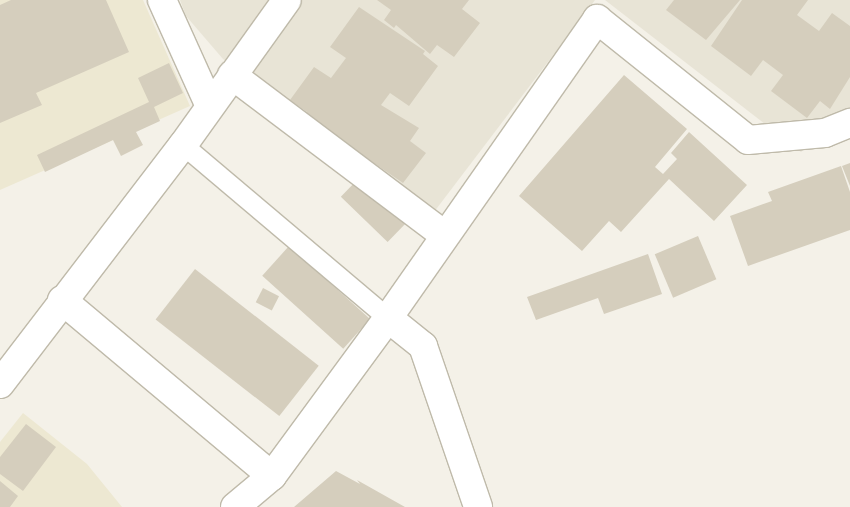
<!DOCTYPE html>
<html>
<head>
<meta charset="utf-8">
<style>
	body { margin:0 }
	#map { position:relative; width:850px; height:507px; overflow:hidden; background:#f4f1e8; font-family:Overpass,sans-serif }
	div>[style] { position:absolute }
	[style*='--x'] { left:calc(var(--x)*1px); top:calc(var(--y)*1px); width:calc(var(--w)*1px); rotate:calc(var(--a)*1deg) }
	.residential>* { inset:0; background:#e8e4d6 }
	.education>* { inset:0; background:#ede8d2 }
	.building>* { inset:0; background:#d5cebd; transform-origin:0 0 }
	.roads { filter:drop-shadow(1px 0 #bfbaaa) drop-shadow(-1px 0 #bfbaaa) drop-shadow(0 1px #bfbaaa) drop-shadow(0 -1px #bfbaaa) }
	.service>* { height:19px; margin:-9.5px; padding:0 9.5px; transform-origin:9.5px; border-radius:9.5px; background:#fff }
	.minor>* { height:28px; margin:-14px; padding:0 14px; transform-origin:14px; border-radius:14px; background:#fff }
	span { translate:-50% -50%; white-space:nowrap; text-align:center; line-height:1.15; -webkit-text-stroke:4px #fff; paint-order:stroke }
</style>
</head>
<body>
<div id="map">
	<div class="residential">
		<div style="clip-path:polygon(180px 0,595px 0,434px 212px,223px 59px,186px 16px)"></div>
		<div style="clip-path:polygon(605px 0,850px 0,850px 111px,801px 152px)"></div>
	</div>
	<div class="education">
		<div style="clip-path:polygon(0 0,143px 0,190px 106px,0 190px)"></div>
		<div style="clip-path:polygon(23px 413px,87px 464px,122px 507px,0 507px,0 442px)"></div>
	</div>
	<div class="building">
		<div style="clip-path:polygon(11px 0,106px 0,129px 52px,36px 93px,42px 105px,0 123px,0 5px)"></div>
		<div style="clip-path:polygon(377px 0,469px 0,462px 9px,480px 23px,454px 57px,437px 45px,430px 54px,396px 25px,394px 28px,384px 20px,391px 10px)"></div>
		<div style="clip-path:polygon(674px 0,740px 0,706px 40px,666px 10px)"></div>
		<div style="clip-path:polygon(742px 0,808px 0,797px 15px,819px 31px,832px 13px,850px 26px,850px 77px,830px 109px,820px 101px,807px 118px,771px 91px,783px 75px,763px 60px,751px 76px,711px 46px)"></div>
		<div style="clip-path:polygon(359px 7px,425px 51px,423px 54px,438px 66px,409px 106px,390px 93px,381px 105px,419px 128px,410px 141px,426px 153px,403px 183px,304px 115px,307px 112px,290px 100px,314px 67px,331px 78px,346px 58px,330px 47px)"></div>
		<div style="clip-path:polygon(169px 63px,183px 93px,154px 107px,160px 121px,136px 132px,143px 145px,121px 156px,113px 140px,45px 172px,37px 155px,149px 102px,138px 78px)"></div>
		<div style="clip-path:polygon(624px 75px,687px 129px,655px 167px,663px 174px,677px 159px,671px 153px,689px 132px,747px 185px,714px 221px,669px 179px,621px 232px,609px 221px,582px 251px,519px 196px)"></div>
		<div style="clip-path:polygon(850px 163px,850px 186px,842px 166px)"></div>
		<div style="clip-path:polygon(841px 166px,850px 192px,850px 230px,748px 266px,730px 216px,772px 201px,768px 192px)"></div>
		<div style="left:361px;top:176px;width:65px;height:29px;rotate:44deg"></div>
		<div style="left:698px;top:236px;width:47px;height:47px;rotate:67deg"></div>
		<div style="left:289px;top:246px;width:109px;height:40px;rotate:42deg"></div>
		<div style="clip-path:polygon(648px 254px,662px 294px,604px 314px,598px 298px,536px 320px,527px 297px)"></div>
		<div style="left:195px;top:269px;width:157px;height:64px;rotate:38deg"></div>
		<div style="left:263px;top:288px;width:18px;height:16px;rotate:27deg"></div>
		<div style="clip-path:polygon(26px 424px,56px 447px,23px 491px,0 474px,0 457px)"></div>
		<div style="clip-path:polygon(336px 471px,360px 484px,357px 480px,405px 507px,294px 507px)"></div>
		<div style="clip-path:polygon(0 481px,18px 496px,10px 507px,0 507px)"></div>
	</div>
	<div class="roads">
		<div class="service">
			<div style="--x:183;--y:145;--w:268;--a:40.2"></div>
		</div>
		<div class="minor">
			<div style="--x:162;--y:0;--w:114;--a:65.7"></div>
			<div style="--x:232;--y:75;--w:266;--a:37"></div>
			<div style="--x:62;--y:300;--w:274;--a:40"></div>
			<div style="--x:388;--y:318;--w:45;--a:38.7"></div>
			<div style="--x:423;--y:346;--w:170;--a:71.1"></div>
			<div style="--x:0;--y:384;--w:301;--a:-52.6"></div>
			<div style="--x:183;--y:145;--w:178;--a:-54.4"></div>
			<div style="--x:235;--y:507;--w:48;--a:-40"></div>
			<div style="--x:272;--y:476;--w:196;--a:-53.7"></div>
			<div style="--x:388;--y:318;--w:365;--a:-55"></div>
			<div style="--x:597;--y:19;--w:193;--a:38.7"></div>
			<div style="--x:748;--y:140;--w:77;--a:-5.2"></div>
			<div style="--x:825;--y:133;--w:27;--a:-22"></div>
		</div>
	</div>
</div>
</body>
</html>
